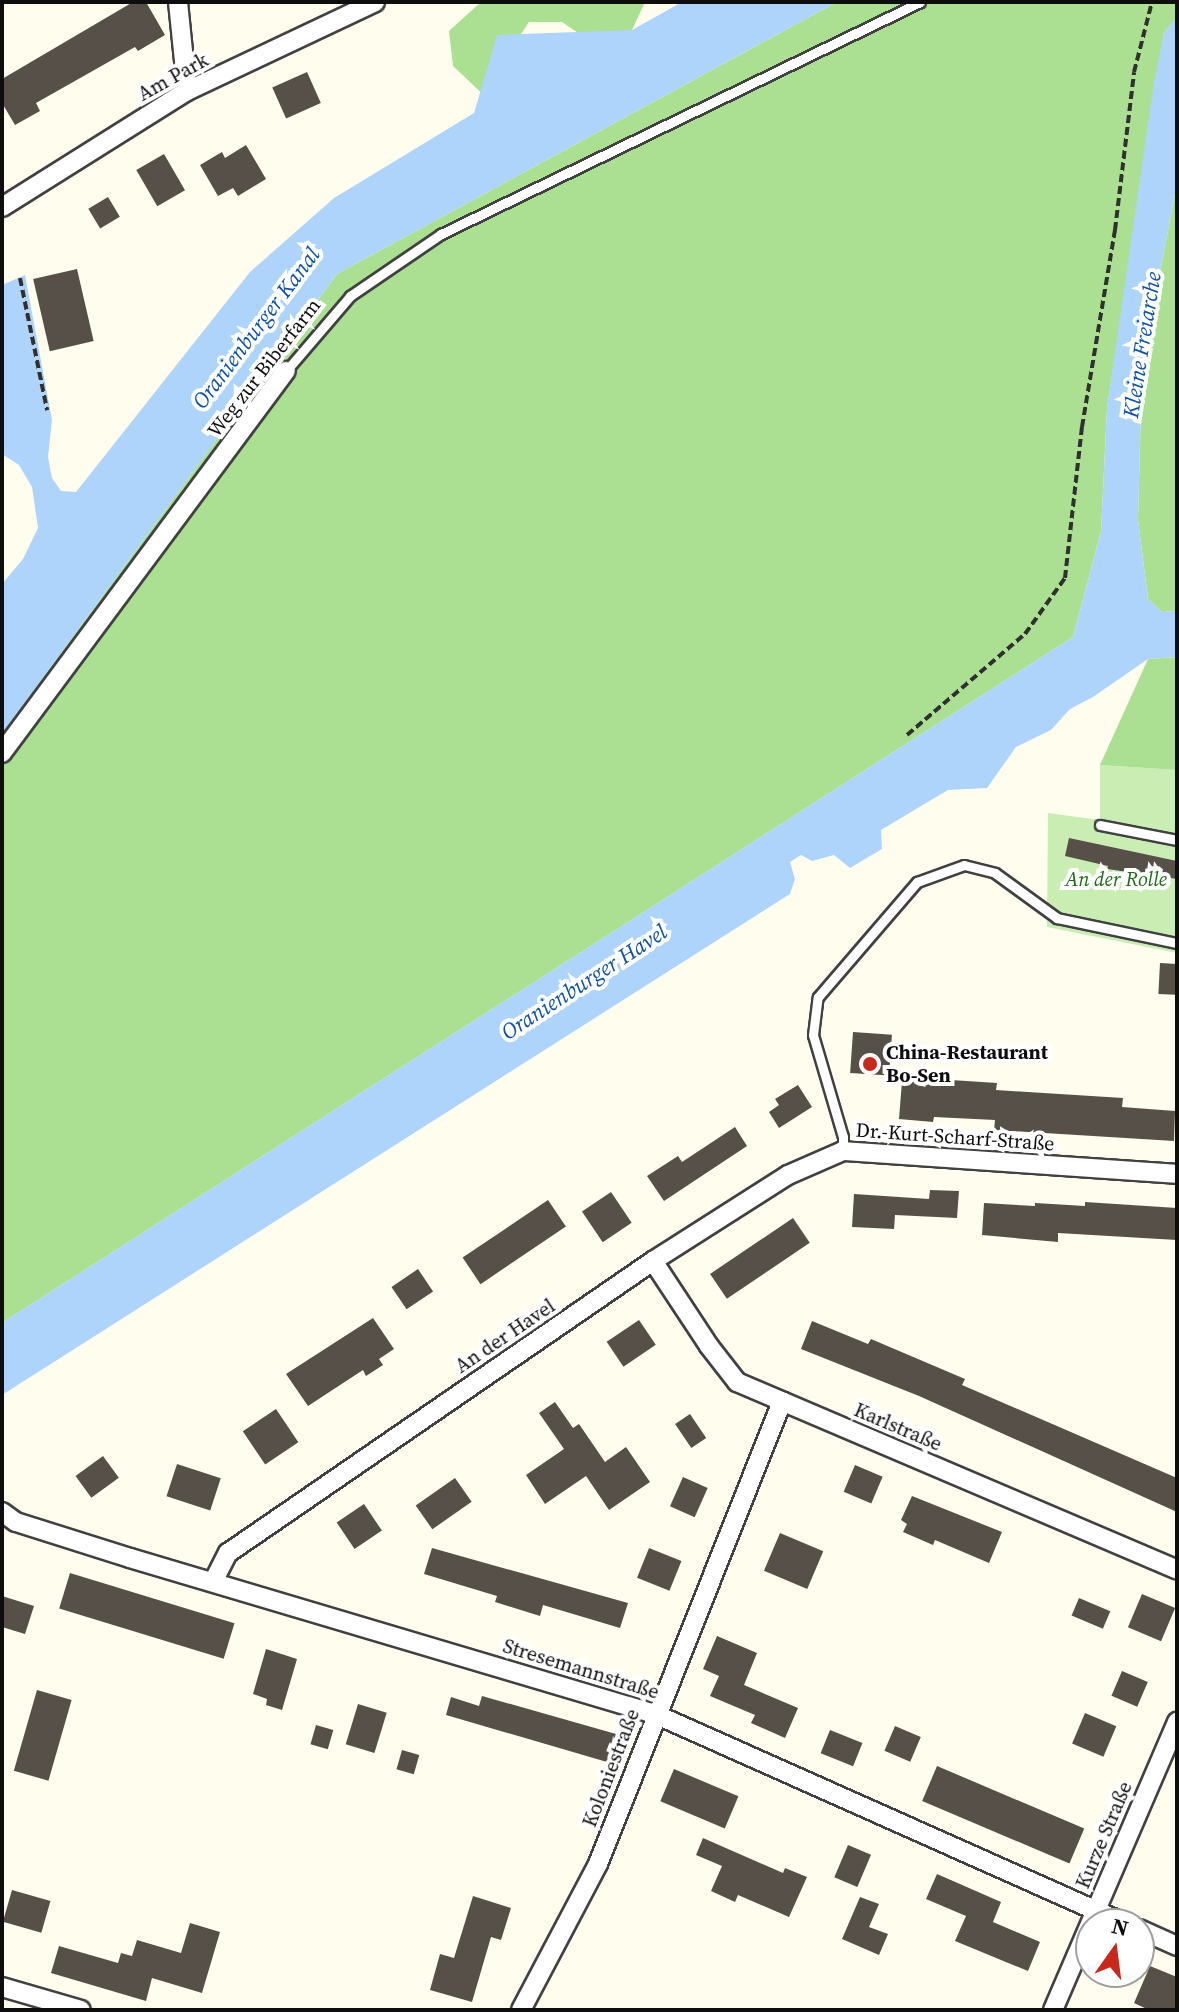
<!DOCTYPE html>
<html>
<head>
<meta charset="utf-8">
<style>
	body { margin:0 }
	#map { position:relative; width:1179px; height:2012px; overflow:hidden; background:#fffeee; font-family:"Source Serif 4",serif }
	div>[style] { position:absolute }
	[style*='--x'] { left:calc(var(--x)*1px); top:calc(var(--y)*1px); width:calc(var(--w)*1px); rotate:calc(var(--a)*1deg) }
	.green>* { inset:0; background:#caedb4 }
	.forest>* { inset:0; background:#abdf92 }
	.water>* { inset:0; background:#aed4fb }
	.building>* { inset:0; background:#575049; transform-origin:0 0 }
	.path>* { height:4px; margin-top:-2px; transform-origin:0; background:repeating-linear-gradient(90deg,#303030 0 8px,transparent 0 12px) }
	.roads { filter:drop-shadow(2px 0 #414141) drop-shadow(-2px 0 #414141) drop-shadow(0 2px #414141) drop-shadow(0 -2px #414141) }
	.service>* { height:9px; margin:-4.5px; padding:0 4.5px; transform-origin:4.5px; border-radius:4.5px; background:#fff }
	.minor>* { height:18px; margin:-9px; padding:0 9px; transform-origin:9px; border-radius:9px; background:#fff }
	.dots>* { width:22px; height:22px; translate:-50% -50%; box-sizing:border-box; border:4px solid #fff; border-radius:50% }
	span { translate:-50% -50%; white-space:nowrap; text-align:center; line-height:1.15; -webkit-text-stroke:8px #fff; paint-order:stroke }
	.street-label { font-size:20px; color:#0e0e0e }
	.park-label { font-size:20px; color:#1f6b19; font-style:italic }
	.poi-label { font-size:20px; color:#0e0e0e; font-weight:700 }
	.left { translate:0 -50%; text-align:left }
	.water-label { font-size:22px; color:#0d51aa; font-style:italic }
	.frame { position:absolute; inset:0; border:4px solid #0e0e0e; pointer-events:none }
	.north { position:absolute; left:1075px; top:1908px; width:80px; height:80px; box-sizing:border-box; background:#fff; border:2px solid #9f9f9f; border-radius:50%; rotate:14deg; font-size:22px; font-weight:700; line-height:32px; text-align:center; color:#0e0e0e }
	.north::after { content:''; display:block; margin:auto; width:28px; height:36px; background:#c9281a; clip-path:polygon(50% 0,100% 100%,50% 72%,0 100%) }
</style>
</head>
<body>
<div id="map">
	<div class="green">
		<div style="clip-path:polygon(1100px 765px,1177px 770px,1177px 953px,1047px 927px,1048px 813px,1100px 820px)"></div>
	</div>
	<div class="forest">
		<div style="clip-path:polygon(481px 2px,645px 2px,632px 30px,587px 39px,562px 22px,529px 22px,505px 58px,490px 101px,453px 66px,449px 31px)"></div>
		<div style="clip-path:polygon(837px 2px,1177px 2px,1177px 17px,1164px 33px,1107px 408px,1101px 531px,1073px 637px,2px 1323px,2px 734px,337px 274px)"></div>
		<div style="clip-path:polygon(1177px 183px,1177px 611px,1162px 612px,1148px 599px,1138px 520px,1142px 367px)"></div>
		<div style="clip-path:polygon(1177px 657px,1177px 770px,1100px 765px,1148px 659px)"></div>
	</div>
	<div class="water">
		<div style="clip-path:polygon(682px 2px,837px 2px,337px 274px,2px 734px,2px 584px,23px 559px,38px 528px,32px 487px,19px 465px,2px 454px,2px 285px,25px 275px,52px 420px,48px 457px,52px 478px,61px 491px,76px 492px,250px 272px,334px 198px,474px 113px,497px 35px,632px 30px)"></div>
		<div style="clip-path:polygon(1177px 17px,1177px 183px,1142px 367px,1138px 520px,1148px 599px,1162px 612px,1177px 611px,1177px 657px,1148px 659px,1093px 697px,1070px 709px,1051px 730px,1016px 747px,987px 788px,948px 790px,881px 830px,882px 849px,850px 868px,834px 855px,812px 861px,801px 855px,790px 862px,795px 879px,790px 894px,2px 1395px,2px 1323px,1073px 637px,1101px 531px,1107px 408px,1154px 82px,1164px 33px)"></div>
	</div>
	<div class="building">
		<div style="clip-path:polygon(133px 2px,146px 2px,165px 35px,138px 51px,135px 47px,36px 103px,40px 111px,15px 125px,2px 103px,2px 79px)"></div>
		<div style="left:307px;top:72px;width:34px;height:38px;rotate:66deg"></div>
		<div style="clip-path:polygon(246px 145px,266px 179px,238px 196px,233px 188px,218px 196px,200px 165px,222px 152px,225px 158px)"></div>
		<div style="left:164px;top:154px;width:42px;height:32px;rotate:60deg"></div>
		<div style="left:108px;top:197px;width:23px;height:23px;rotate:59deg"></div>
		<div style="left:77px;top:269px;width:74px;height:45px;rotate:77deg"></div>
		<div style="clip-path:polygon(1069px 838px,1177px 861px,1177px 879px,1107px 869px,1108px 866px,1065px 856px)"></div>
		<div style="left:1160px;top:963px;width:17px;height:31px;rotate:3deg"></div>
		<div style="left:853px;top:1032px;width:39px;height:41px;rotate:4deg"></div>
		<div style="clip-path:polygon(951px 1080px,997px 1083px,996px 1090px,1123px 1098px,1122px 1107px,1175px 1111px,1174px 1141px,994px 1130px,995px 1120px,934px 1117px,933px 1122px,899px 1119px,902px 1081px,950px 1084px)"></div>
		<div style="clip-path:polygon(798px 1085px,812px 1107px,779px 1128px,769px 1112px,779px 1105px,775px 1099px)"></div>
		<div style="clip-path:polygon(735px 1127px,747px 1146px,664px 1201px,647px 1176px,678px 1156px,682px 1162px)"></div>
		<div style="clip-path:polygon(930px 1190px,959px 1191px,957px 1218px,895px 1215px,894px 1229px,852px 1227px,854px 1194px,929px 1199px)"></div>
		<div style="left:611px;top:1192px;width:37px;height:35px;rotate:56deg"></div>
		<div style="left:548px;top:1200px;width:32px;height:103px;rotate:56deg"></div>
		<div style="clip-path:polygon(1085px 1202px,1177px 1208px,1177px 1240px,1058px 1233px,1058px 1242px,982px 1235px,984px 1203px,1035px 1206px,1035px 1203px,1085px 1206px)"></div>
		<div style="left:793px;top:1218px;width:30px;height:100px;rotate:56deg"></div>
		<div style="left:418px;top:1269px;width:27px;height:32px;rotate:56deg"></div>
		<div style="clip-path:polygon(373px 1318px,394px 1349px,379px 1359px,383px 1365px,366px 1376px,363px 1370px,308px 1406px,286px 1374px)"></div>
		<div style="left:639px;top:1320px;width:30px;height:39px;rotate:56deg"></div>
		<div style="clip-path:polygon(812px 1321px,868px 1344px,871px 1339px,965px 1379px,962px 1385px,1177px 1478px,1177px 1512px,919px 1396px,801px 1349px)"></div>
		<div style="clip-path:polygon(555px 1402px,573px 1428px,579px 1424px,605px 1462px,626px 1447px,650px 1482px,609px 1510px,586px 1476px,545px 1504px,526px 1475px,564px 1449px,539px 1413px)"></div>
		<div style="left:276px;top:1409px;width:40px;height:40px;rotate:56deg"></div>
		<div style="left:690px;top:1414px;width:29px;height:18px;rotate:56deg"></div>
		<div style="left:103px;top:1456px;width:27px;height:34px;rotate:54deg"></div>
		<div style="left:177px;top:1464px;width:46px;height:34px;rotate:18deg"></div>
		<div style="left:855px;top:1465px;width:30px;height:29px;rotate:23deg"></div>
		<div style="left:683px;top:1477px;width:27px;height:32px;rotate:24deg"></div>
		<div style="left:455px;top:1478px;width:29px;height:48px;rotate:55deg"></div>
		<div style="clip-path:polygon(912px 1496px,1002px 1532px,989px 1563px,935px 1540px,933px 1545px,903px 1532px,907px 1524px,901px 1520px)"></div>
		<div style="left:364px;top:1504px;width:32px;height:33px;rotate:56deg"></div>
		<div style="left:780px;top:1533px;width:47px;height:41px;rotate:23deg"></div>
		<div style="clip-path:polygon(432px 1548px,628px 1603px,620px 1628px,543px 1605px,540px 1616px,495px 1602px,497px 1596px,424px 1574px)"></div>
		<div style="left:649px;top:1548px;width:35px;height:32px;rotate:22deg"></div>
		<div style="left:70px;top:1573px;width:172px;height:37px;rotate:17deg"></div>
		<div style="left:1142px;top:1594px;width:36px;height:36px;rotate:23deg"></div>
		<div style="clip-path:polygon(2px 1596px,34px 1606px,25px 1634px,2px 1627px)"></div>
		<div style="left:1079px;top:1598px;width:34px;height:19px;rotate:23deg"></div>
		<div style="clip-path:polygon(717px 1636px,757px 1653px,744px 1685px,798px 1708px,785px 1738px,751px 1723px,755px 1715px,710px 1696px,719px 1676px,703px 1669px)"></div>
		<div style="clip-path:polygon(266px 1649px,297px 1659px,282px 1710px,266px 1705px,267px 1699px,253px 1694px)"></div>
		<div style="left:1122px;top:1671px;width:28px;height:27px;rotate:23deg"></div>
		<div style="left:37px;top:1690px;width:36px;height:84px;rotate:16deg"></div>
		<div style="clip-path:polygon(482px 1696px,616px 1734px,607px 1762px,446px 1715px,451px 1697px,479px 1706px)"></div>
		<div style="left:358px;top:1704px;width:30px;height:42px;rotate:17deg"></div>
		<div style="left:1085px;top:1713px;width:34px;height:33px;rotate:23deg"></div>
		<div style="left:316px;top:1725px;width:18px;height:20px;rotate:16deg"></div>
		<div style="left:895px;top:1726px;width:28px;height:27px;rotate:23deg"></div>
		<div style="left:830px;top:1730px;width:35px;height:25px;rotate:22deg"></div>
		<div style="left:402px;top:1750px;width:18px;height:20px;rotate:16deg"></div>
		<div style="left:937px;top:1766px;width:160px;height:38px;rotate:23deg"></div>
		<div style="left:674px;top:1769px;width:70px;height:35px;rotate:23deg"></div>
		<div style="clip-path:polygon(703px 1838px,783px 1873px,785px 1868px,807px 1877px,789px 1917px,738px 1895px,735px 1902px,711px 1891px,722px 1866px,696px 1855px)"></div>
		<div style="left:848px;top:1845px;width:25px;height:35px;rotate:23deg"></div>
		<div style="clip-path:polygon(937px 1874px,1001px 1902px,993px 1922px,1040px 1942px,1028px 1971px,955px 1941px,966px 1916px,926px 1899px)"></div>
		<div style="left:12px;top:1890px;width:40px;height:33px;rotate:16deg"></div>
		<div style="clip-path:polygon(473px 1896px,511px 1908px,501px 1940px,491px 1937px,472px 2002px,430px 1990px,440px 1954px,454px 1958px)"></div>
		<div style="clip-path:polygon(860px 1897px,879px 1904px,869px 1927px,888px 1934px,879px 1955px,842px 1939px)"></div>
		<div style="clip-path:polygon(190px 1923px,220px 1932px,202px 1993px,152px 1978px,146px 2001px,51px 1973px,59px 1946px,118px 1963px,121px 1953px,132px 1956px,137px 1940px,181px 1953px)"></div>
		<div style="clip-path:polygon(1150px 1966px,1177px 1977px,1177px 2010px,1149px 2010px,1134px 2003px)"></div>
	</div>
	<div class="path">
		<div style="--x:20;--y:278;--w:135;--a:78.4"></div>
		<div style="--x:907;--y:735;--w:155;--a:-40.6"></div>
		<div style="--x:1025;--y:634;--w:69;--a:-54.5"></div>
		<div style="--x:1065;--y:578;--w:152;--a:-83.6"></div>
		<div style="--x:1082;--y:427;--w:200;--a:-80.5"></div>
		<div style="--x:1115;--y:230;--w:159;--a:-83.1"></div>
		<div style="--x:1134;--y:72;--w:72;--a:-75.6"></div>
	</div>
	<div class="roads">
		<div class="service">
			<div style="--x:286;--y:371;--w:99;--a:-49.5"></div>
			<div style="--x:350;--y:296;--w:110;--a:-34.3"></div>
			<div style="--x:441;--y:234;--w:532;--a:-25.84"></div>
			<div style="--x:1100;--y:825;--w:78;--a:11"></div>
			<div style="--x:843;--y:1151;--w:14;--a:-90"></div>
			<div style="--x:843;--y:1137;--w:106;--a:-106.4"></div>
			<div style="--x:813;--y:1035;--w:38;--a:-83"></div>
			<div style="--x:818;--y:997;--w:152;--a:-49.3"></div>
			<div style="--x:917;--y:882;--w:50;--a:-19.9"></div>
			<div style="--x:964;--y:865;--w:32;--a:14"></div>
			<div style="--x:995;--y:873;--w:77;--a:36"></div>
			<div style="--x:1057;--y:918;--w:123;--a:11.8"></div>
		</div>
		<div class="minor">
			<div style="--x:178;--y:2;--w:89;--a:84.2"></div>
			<div style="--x:2;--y:207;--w:218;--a:-32.1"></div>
			<div style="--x:187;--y:91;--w:208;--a:-25.3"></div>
			<div style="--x:2;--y:753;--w:476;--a:-53.4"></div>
			<div style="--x:653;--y:1261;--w:102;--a:56.6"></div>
			<div style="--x:709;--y:1346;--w:46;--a:52.1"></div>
			<div style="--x:737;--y:1382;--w:478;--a:23.1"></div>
			<div style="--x:2;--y:1512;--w:17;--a:36"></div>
			<div style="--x:16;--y:1522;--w:120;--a:17.5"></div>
			<div style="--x:130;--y:1558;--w:548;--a:16.55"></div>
			<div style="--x:655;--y:1714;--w:516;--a:24.03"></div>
			<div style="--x:213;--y:1582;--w:33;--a:-63"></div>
			<div style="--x:228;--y:1553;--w:516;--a:-34.49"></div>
			<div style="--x:653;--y:1261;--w:160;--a:-32.5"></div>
			<div style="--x:788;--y:1175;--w:60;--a:-23.6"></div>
			<div style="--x:843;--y:1151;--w:335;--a:3.9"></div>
			<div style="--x:1139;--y:1929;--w:42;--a:24.1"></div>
			<div style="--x:2;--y:1987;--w:82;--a:16.2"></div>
			<div style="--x:521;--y:2010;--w:165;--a:-62.2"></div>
			<div style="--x:598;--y:1864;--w:498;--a:-68.3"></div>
			<div style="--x:1053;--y:2010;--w:314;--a:-66.7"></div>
		</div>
	</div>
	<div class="dots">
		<div style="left:870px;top:1064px;background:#c9281a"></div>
	</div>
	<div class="street-label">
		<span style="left:173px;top:77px;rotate:-29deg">Am Park</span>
		<span style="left:264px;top:368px;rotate:-52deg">Weg zur Biberfarm</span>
		<span style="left:955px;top:1137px;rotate:4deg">Dr.-Kurt-Scharf-Straße</span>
		<span style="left:505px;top:1336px;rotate:-34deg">An der Havel</span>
		<span style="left:898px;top:1427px;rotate:23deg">Karlstraße</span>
		<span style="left:581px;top:1669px;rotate:17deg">Stresemannstraße</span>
		<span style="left:611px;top:1768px;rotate:-69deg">Koloniestraße</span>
		<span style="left:1104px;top:1835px;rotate:-67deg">Kurze Straße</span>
	</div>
	<div class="park-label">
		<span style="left:1116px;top:879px">An der Rolle</span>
	</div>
	<div class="poi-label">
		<span class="left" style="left:886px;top:1064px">China-Restaurant<br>Bo-Sen</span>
	</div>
	<div class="water-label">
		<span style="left:256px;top:328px;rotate:-53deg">Oranienburger Kanal</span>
		<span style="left:1142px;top:345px;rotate:-81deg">Kleine Freiarche</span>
		<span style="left:584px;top:982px;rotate:-33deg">Oranienburger Havel</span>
	</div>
	<div class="frame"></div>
	<div class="north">N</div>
</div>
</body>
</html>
